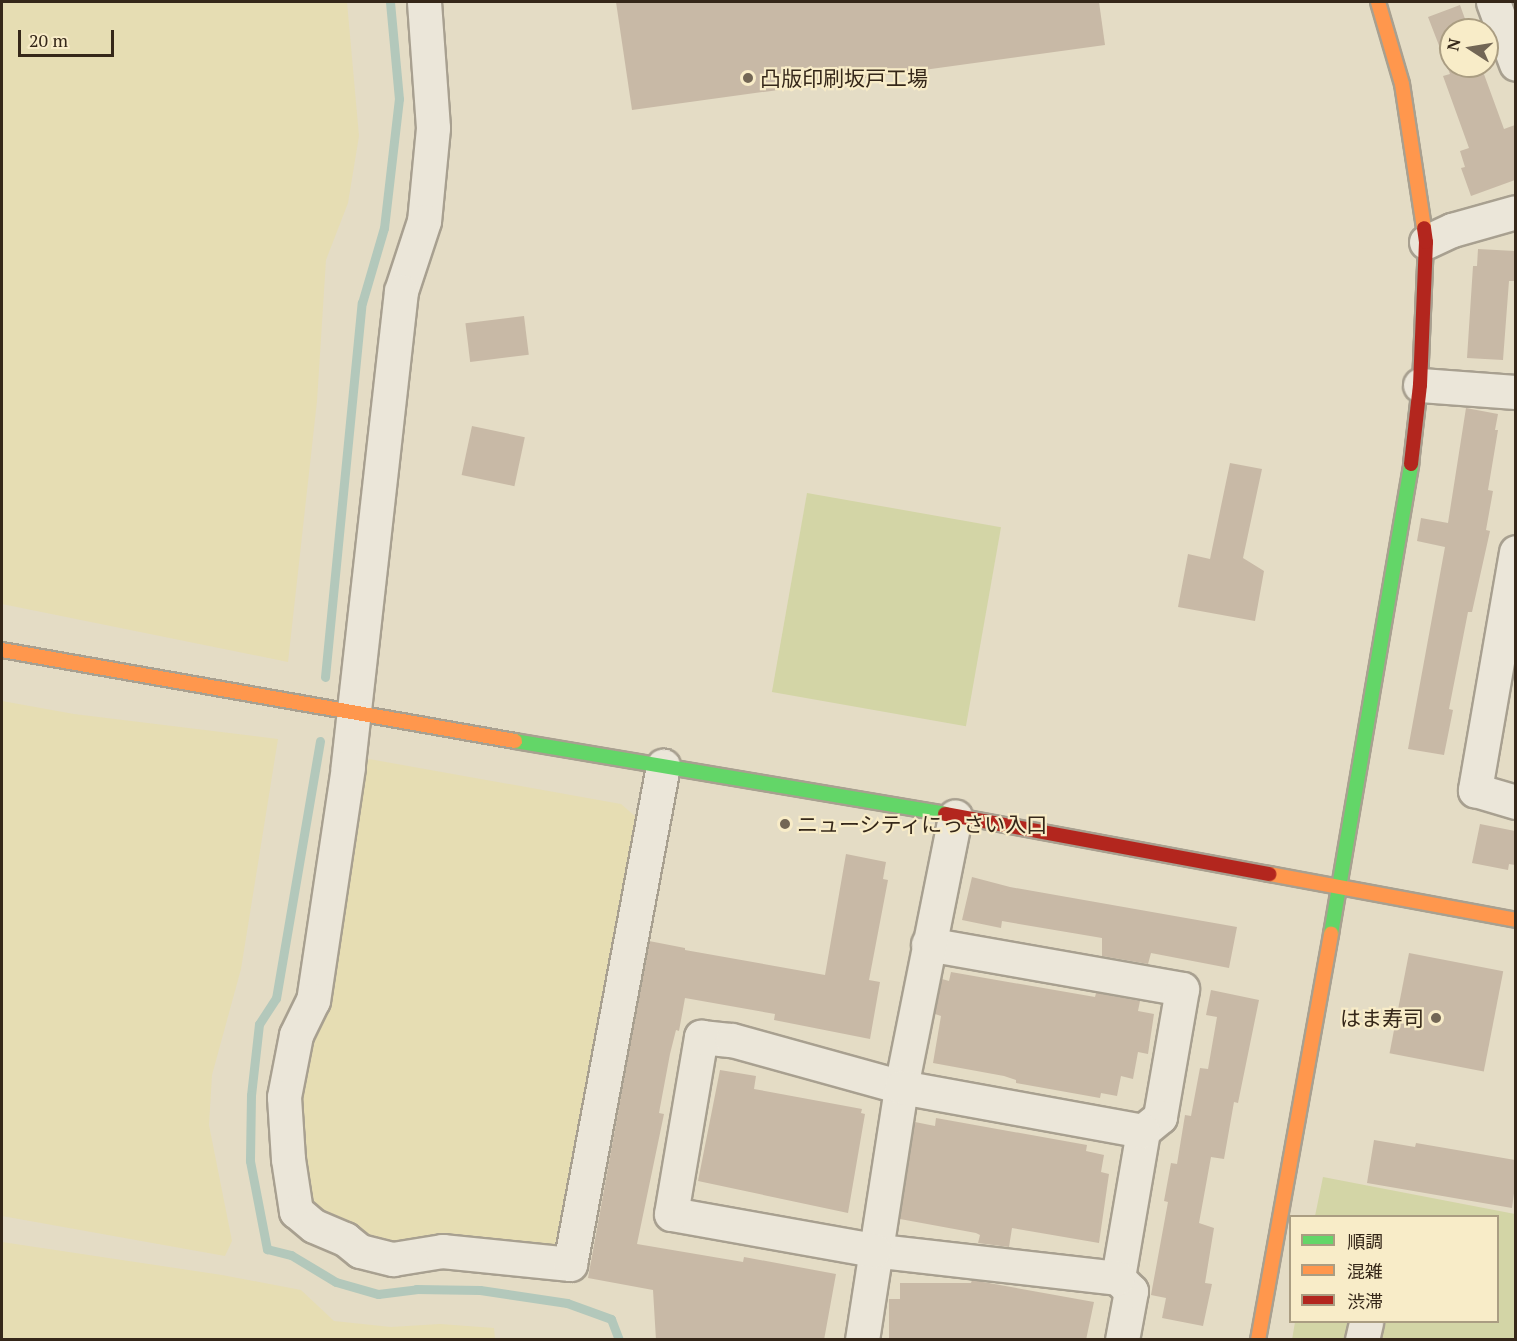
<!DOCTYPE html>
<html>
<head>
<meta charset="utf-8">
<style>
	body { margin:0 }
	#map { position:relative; width:1517px; height:1341px; overflow:hidden; background:#e4dcc5; font-family:"PT Serif","Noto Sans JP",serif }
	div>[style] { position:absolute }
	[style*='--x'] { left:calc(var(--x)*1px); top:calc(var(--y)*1px); width:calc(var(--w)*1px); rotate:calc(var(--a)*1deg) }
	.farmland>* { inset:0; background:#e6ddb3 }
	.green>* { inset:0; background:#d3d5a6; transform-origin:0 0 }
	.stream>* { height:9px; margin:-4.5px; padding:0 4.5px; transform-origin:4.5px; border-radius:4.5px; background:#b3c8bb }
	.building>* { inset:0; background:#c8b9a6; transform-origin:0 0 }
	.roads { filter:drop-shadow(2px 0 #a8a090) drop-shadow(-2px 0 #a8a090) drop-shadow(0 2px #a8a090) drop-shadow(0 -2px #a8a090) }
	.street>* { height:33px; margin:-16.5px; padding:0 16.5px; transform-origin:16.5px; border-radius:16.5px; background:#ebe6d9 }
	.fast>* { height:14px; margin:-7px; padding:0 7px; transform-origin:7px; border-radius:7px; background:#63d668 }
	.slow>* { height:14px; margin:-7px; padding:0 7px; transform-origin:7px; border-radius:7px; background:#ff974d }
	.jam>* { height:14px; margin:-7px; padding:0 7px; transform-origin:7px; border-radius:7px; background:#b3261e }
	.dots>* { width:16px; height:16px; translate:-50% -50%; box-sizing:border-box; border:3px solid #f8ecc8; border-radius:50% }
	span { translate:-50% -50%; white-space:nowrap; text-align:center; line-height:1.15; -webkit-text-stroke:4.5px #f8ecc8; paint-order:stroke }
	.poi-label { font-size:21px; color:#352719 }
	.left { translate:0 -50%; text-align:left }
	.right { translate:-100% -50%; text-align:right }
	.frame { position:absolute; inset:0; border:3px solid #352719; pointer-events:none }
	.legend { position:absolute; left:1289px; top:1215px; width:210px; height:108px; box-sizing:border-box; background:#f8ecc8; border:2px solid #aa9d82; margin:0; padding:8px 10px; list-style:none; font-size:18px; color:#352719 }
	.legend li { display:flex; align-items:center; gap:12px; height:30px }
	.legend b { width:30px; border:2px solid #aa9d82 }
	.north { position:absolute; left:1439px; top:18px; width:60px; height:60px; box-sizing:border-box; background:#f8ecc8; border:2px solid #aa9d82; border-radius:50%; rotate:282deg; font-size:16px; font-weight:700; line-height:24px; text-align:center; color:#352719 }
	.north::after { content:''; display:block; margin:auto; width:21px; height:27px; background:#726655; clip-path:polygon(50% 0,100% 100%,50% 72%,0 100%) }
	.scale { position:absolute; left:18px; top:30px; width:96px; height:27px; box-sizing:border-box; border:3px solid #352719; border-top:0; padding-left:8px; font-size:18px; line-height:21px; white-space:nowrap; color:#352719; -webkit-text-stroke:4px #f8ecc8; paint-order:stroke }
</style>
</head>
<body>
<div id="map">
	<div class="farmland">
		<div style="clip-path:polygon(2px 2px,347px 2px,359px 136px,348px 203px,326px 260px,317px 401px,288px 662px,2px 604px)"></div>
		<div style="clip-path:polygon(2px 701px,74px 714px,278px 739px,241px 969px,212px 1075px,209px 1125px,232px 1241px,225px 1256px,2px 1216px)"></div>
		<div style="clip-path:polygon(369px 759px,621px 804px,636px 817px,557px 1247px,389px 1248px,304px 1207px,296px 1108px,359px 773px)"></div>
		<div style="clip-path:polygon(2px 1242px,222px 1275px,301px 1290px,334px 1321px,391px 1327px,440px 1324px,494px 1328px,495px 1339px,2px 1339px)"></div>
	</div>
	<div class="green">
		<div style="left:807px;top:493px;width:197px;height:202px;rotate:10deg"></div>
		<div style="clip-path:polygon(1323px 1177px,1515px 1214px,1515px 1339px,1292px 1340px,1295px 1322px,1498px 1322px,1498px 1216px,1315px 1216px)"></div>
	</div>
	<div class="stream">
		<div style="--x:325;--y:677;--w:376;--a:-84.4"></div>
		<div style="--x:362;--y:303;--w:78;--a:-73.7"></div>
		<div style="--x:384;--y:228;--w:130;--a:-83.4"></div>
		<div style="--x:399;--y:99;--w:97;--a:-95.3"></div>
		<div style="--x:320;--y:741;--w:261;--a:99.7"></div>
		<div style="--x:276;--y:998;--w:31;--a:123"></div>
		<div style="--x:259;--y:1024;--w:71;--a:96.4"></div>
		<div style="--x:251;--y:1095;--w:66;--a:90.9"></div>
		<div style="--x:250;--y:1161;--w:90;--a:79.1"></div>
		<div style="--x:267;--y:1249;--w:25;--a:14"></div>
		<div style="--x:291;--y:1255;--w:52;--a:31"></div>
		<div style="--x:336;--y:1282;--w:44;--a:15.9"></div>
		<div style="--x:378;--y:1294;--w:38;--a:-7"></div>
		<div style="--x:416;--y:1289;--w:64;--a:0.9"></div>
		<div style="--x:480;--y:1290;--w:88;--a:8.5"></div>
		<div style="--x:567;--y:1303;--w:47;--a:20"></div>
		<div style="--x:611;--y:1319;--w:22;--a:69"></div>
	</div>
	<div class="building">
		<div style="clip-path:polygon(616px 2px,1099px 2px,1105px 45px,632px 110px)"></div>
		<div style="clip-path:polygon(1460px 5px,1469px 30px,1451px 30px,1451px 66px,1481px 66px,1504px 129px,1515px 125px,1515px 180px,1471px 196px,1461px 168px,1465px 167px,1460px 151px,1469px 148px,1443px 76px,1450px 74px,1428px 17px)"></div>
		<div style="clip-path:polygon(1478px 249px,1515px 251px,1515px 281px,1509px 281px,1503px 360px,1467px 358px,1473px 266px,1477px 266px)"></div>
		<div style="left:524px;top:316px;width:39px;height:59px;rotate:83deg"></div>
		<div style="clip-path:polygon(1466px 408px,1498px 414px,1495px 430px,1498px 430px,1488px 490px,1493px 491px,1486px 530px,1490px 531px,1472px 612px,1468px 612px,1449px 709px,1453px 710px,1444px 755px,1408px 749px,1445px 547px,1417px 541px,1421px 518px,1448px 523px)"></div>
		<div style="left:472px;top:426px;width:54px;height:50px;rotate:12deg"></div>
		<div style="clip-path:polygon(1230px 463px,1262px 469px,1243px 558px,1264px 571px,1255px 621px,1178px 607px,1188px 554px,1210px 559px)"></div>
		<div style="clip-path:polygon(1480px 824px,1515px 831px,1515px 865px,1509px 864px,1508px 870px,1472px 863px)"></div>
		<div style="clip-path:polygon(846px 854px,886px 862px,883px 879px,888px 880px,869px 980px,880px 982px,870px 1039px,774px 1020px,775px 1014px,685px 998px,679px 1031px,676px 1030px,670px 1054px,659px 1113px,664px 1114px,637px 1244px,743px 1262px,744px 1257px,836px 1274px,824px 1340px,656px 1340px,653px 1290px,588px 1278px,649px 941px,685px 948px,685px 950px,825px 975px)"></div>
		<div style="clip-path:polygon(972px 877px,1010px 887px,1237px 927px,1229px 968px,1151px 953px,1148px 964px,1102px 956px,1102px 938px,1002px 921px,1001px 928px,962px 920px)"></div>
		<div style="left:1409px;top:953px;width:96px;height:102px;rotate:11deg"></div>
		<div style="clip-path:polygon(951px 972px,1095px 997px,1096px 993px,1140px 1001px,1138px 1011px,1154px 1014px,1148px 1054px,1138px 1052px,1133px 1079px,1121px 1076px,1117px 1096px,1101px 1093px,1100px 1098px,1016px 1083px,1016px 1080px,1004px 1076px,933px 1063px,941px 1016px,935px 1014px,942px 979px,949px 981px)"></div>
		<div style="clip-path:polygon(1211px 990px,1259px 1000px,1238px 1103px,1234px 1102px,1224px 1159px,1211px 1157px,1199px 1223px,1214px 1228px,1205px 1283px,1212px 1284px,1203px 1326px,1162px 1318px,1166px 1298px,1151px 1295px,1168px 1202px,1164px 1201px,1171px 1163px,1177px 1164px,1185px 1115px,1191px 1116px,1200px 1068px,1208px 1069px,1217px 1017px,1206px 1015px)"></div>
		<div style="clip-path:polygon(720px 1070px,756px 1076px,754px 1089px,862px 1109px,861px 1113px,865px 1114px,848px 1213px,698px 1181px)"></div>
		<div style="clip-path:polygon(936px 1118px,1087px 1145px,1086px 1151px,1104px 1155px,1101px 1172px,1109px 1174px,1099px 1243px,1012px 1228px,1009px 1247px,978px 1243px,980px 1235px,976px 1233px,900px 1219px,915px 1122px,935px 1126px)"></div>
		<div style="clip-path:polygon(1374px 1140px,1415px 1147px,1416px 1143px,1515px 1160px,1515px 1186px,1512px 1208px,1367px 1183px)"></div>
		<div style="clip-path:polygon(972px 1280px,1094px 1302px,1086px 1340px,889px 1340px,889px 1299px,900px 1299px,900px 1283px,971px 1283px)"></div>
	</div>
	<div class="roads">
		<div class="street">
			<div style="--x:424;--y:2;--w:126;--a:85.9"></div>
			<div style="--x:433;--y:128;--w:93;--a:95.5"></div>
			<div style="--x:424;--y:221;--w:74;--a:108.2"></div>
			<div style="--x:401;--y:291;--w:479;--a:96.4"></div>
			<div style="--x:348;--y:767;--w:236;--a:98.5"></div>
			<div style="--x:313;--y:1000;--w:39;--a:116"></div>
			<div style="--x:296;--y:1035;--w:63;--a:101"></div>
			<div style="--x:284;--y:1097;--w:62;--a:86.3"></div>
			<div style="--x:288;--y:1159;--w:53;--a:81.3"></div>
			<div style="--x:296;--y:1211;--w:23;--a:40"></div>
			<div style="--x:314;--y:1226;--w:34;--a:23"></div>
			<div style="--x:345;--y:1239;--w:19;--a:39"></div>
			<div style="--x:360;--y:1251;--w:34;--a:14"></div>
			<div style="--x:393;--y:1259;--w:50;--a:-9.3"></div>
			<div style="--x:442;--y:1251;--w:129;--a:5.8"></div>
			<div style="--x:570;--y:1264;--w:507;--a:-79.42"></div>
			<div style="--x:1493;--y:2;--w:66;--a:69.6"></div>
			<div style="--x:1426;--y:242;--w:29;--a:-25"></div>
			<div style="--x:1452;--y:230;--w:66;--a:-15.7"></div>
			<div style="--x:1420;--y:385;--w:96;--a:4.2"></div>
			<div style="--x:1516;--y:552;--w:242;--a:99.8"></div>
			<div style="--x:1475;--y:790;--w:43;--a:16.3"></div>
			<div style="--x:928;--y:944;--w:258;--a:10"></div>
			<div style="--x:1182;--y:989;--w:130;--a:99.8"></div>
			<div style="--x:1160;--y:1117;--w:22;--a:141"></div>
			<div style="--x:1143;--y:1131;--w:149;--a:99.7"></div>
			<div style="--x:862;--y:1340;--w:256;--a:-81.2"></div>
			<div style="--x:901;--y:1087;--w:276;--a:-78.7"></div>
			<div style="--x:1122;--y:1340;--w:50;--a:-79.6"></div>
			<div style="--x:1131;--y:1291;--w:18;--a:-135"></div>
			<div style="--x:1118;--y:1278;--w:246;--a:-173.5"></div>
			<div style="--x:874;--y:1250;--w:206;--a:-169.9"></div>
			<div style="--x:671;--y:1214;--w:180;--a:-80.4"></div>
			<div style="--x:701;--y:1037;--w:31;--a:6"></div>
			<div style="--x:732;--y:1040;--w:175;--a:15.5"></div>
			<div style="--x:901;--y:1087;--w:246;--a:10.3"></div>
			<div style="--x:1362;--y:1340;--w:18;--a:-77"></div>
		</div>
		<div class="fast">
			<div style="--x:515;--y:741;--w:436;--a:9.6"></div>
			<div style="--x:1331;--y:934;--w:477;--a:-80.3"></div>
		</div>
		<div class="slow">
			<div style="--x:1378;--y:2;--w:85;--a:73.7"></div>
			<div style="--x:1402;--y:84;--w:146;--a:81.3"></div>
			<div style="--x:2;--y:650;--w:521;--a:10.06"></div>
			<div style="--x:1269;--y:874;--w:251;--a:10.5"></div>
			<div style="--x:1258;--y:1340;--w:413;--a:-79.8"></div>
		</div>
		<div class="jam">
			<div style="--x:1411;--y:464;--w:80;--a:-83.5"></div>
			<div style="--x:1420;--y:385;--w:143;--a:-87.6"></div>
			<div style="--x:1426;--y:242;--w:14;--a:-98"></div>
			<div style="--x:945;--y:814;--w:330;--a:10.5"></div>
		</div>
	</div>
	<div class="dots">
		<div style="left:748px;top:78px;background:#726655"></div>
		<div style="left:785px;top:824px;background:#726655"></div>
		<div style="left:1436px;top:1018px;background:#726655"></div>
	</div>
	<div class="poi-label">
		<span class="left" style="left:760px;top:78px">凸版印刷坂戸工場</span>
		<span class="left" style="left:797px;top:824px">ニューシティにっさい入口</span>
		<span class="right" style="left:1424px;top:1018px">はま寿司</span>
	</div>
	<div class="frame"></div>
	<ul class="legend">
	<li><b style="height:8px;background:#63d668"></b>順調</li>
	<li><b style="height:8px;background:#ff974d"></b>混雑</li>
	<li><b style="height:8px;background:#b3261e"></b>渋滞</li>
	</ul>
	<div class="north">N</div>
	<div class="scale">20 m</div>
</div>
</body>
</html>
